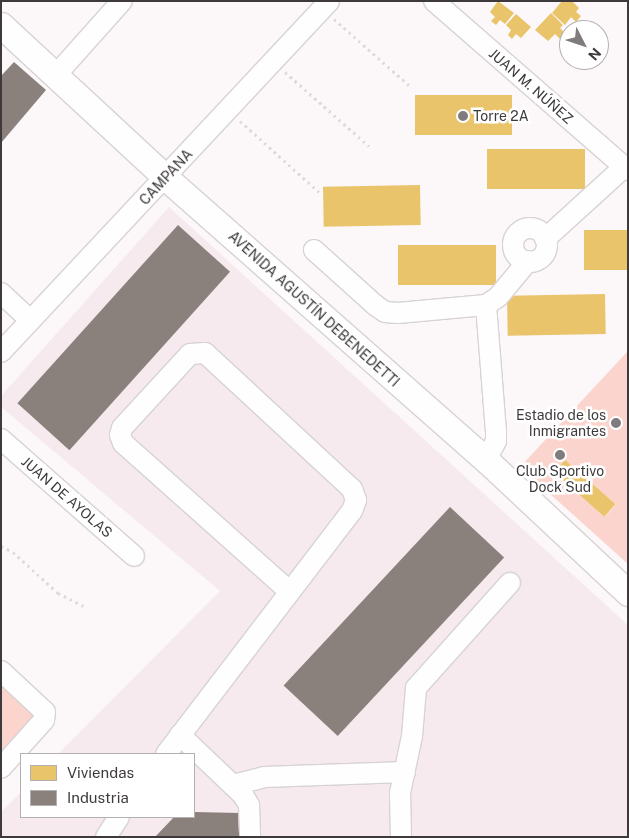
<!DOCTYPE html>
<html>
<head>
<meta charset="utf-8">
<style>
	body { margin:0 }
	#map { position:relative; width:629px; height:838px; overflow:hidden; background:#fcf8f9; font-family:"Public Sans",sans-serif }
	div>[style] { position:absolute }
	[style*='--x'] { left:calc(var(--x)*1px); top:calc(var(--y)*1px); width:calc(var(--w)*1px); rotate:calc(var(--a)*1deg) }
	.built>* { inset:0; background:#f6eaee }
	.green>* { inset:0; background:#fbd4ce }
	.homes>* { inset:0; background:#e9c46a; transform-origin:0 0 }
	.industry>* { inset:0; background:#8a817c; transform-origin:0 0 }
	.path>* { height:3px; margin-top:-1.5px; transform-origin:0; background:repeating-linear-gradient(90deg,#dcdbdb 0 2.5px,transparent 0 6.5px) }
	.roads { filter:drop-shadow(1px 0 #d7d3d4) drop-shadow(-1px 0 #d7d3d4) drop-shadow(0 1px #d7d3d4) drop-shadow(0 -1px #d7d3d4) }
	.minor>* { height:20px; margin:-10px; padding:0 10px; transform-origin:10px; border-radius:10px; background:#fffefe }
	.minor>.ring { margin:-10px; padding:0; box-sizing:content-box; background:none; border:20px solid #fffefe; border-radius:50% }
	.major>* { height:25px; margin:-12.5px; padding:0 12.5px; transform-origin:12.5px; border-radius:12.5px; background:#fffefe }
	.dots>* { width:14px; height:14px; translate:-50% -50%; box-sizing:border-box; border:2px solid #fff; border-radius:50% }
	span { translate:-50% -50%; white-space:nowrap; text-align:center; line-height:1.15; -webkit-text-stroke:5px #fff; paint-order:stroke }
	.street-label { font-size:14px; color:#3e3a3b }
	.poi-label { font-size:14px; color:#3e3a3b }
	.left { translate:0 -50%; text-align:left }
	.right { translate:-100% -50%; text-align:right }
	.frame { position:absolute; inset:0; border:2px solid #3e3a3b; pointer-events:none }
	.legend { position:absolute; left:20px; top:753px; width:175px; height:65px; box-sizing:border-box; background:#fff; border:1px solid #b2b0b1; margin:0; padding:6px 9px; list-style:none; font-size:15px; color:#3e3a3b }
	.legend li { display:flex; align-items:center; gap:10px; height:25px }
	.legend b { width:25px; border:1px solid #b2b0b1 }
	.north { position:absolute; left:559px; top:20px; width:50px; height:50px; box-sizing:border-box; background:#fff; border:1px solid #b2b0b1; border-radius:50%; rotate:131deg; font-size:14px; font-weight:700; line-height:20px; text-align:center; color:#3e3a3b }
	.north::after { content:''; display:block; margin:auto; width:18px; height:22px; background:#807c7e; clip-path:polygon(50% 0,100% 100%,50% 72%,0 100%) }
</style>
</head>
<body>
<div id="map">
	<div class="built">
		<div style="clip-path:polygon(169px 207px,628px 625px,628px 837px,1px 837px,1px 812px,21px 792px,21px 817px,194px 817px,194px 754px,58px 754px,220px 591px,1px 407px,1px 396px)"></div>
	</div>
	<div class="green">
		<div style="clip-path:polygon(evenodd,628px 351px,628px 564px,520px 467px,628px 351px,565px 461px,616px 504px,605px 517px,554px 474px,565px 461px)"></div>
		<div style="clip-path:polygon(1px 681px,38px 716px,1px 757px)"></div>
	</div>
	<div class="homes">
		<div style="clip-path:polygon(498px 1px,514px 13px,505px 24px,500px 20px,496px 25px,491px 21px,495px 17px,490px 12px)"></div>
		<div style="clip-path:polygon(562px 1px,572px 1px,579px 8px,576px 12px,581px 16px,576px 22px,571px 17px,565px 25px,552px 13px)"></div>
		<div style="clip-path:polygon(551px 13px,563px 25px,560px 28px,565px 33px,560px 39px,555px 34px,548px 41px,535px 30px)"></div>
		<div style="clip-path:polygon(516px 14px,531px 27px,521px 38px,516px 34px,512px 39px,508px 35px,511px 30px,506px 25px)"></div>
		<div style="left:512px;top:95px;width:40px;height:97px;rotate:90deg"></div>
		<div style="left:585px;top:149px;width:40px;height:98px;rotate:90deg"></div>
		<div style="left:420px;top:185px;width:40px;height:97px;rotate:89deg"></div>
		<div style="left:584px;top:230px;width:44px;height:40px"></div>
		<div style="left:496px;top:245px;width:40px;height:98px;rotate:90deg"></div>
		<div style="left:605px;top:294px;width:40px;height:98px;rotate:89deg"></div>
		<div style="left:565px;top:460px;width:67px;height:17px;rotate:41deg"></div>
	</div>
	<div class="industry">
		<div style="clip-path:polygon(14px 62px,46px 90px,1px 143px,1px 76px)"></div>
		<div style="left:178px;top:225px;width:70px;height:240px;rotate:42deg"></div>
		<div style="left:450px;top:507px;width:74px;height:244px;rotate:43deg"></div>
		<div style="clip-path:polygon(194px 812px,240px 813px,240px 837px,155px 837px,174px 817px,194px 817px)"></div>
	</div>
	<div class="path">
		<div style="--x:334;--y:19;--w:104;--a:41.5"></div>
		<div style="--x:285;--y:72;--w:112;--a:41.4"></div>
		<div style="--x:240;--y:121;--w:106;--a:41.9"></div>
		<div style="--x:1;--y:546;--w:13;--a:27"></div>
		<div style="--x:13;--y:552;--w:61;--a:42.3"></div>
		<div style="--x:58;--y:593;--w:31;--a:27"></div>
	</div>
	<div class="roads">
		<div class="minor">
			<div style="--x:434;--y:1;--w:257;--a:41.1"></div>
			<div style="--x:56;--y:75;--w:99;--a:-48.3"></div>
			<div class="ring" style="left:513px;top:228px;width:14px;height:14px"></div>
			<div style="--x:545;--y:239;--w:107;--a:-42.3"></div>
			<div style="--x:314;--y:250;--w:82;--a:42"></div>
			<div style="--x:375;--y:305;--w:12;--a:35"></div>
			<div style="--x:385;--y:312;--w:13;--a:4"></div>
			<div style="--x:398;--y:313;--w:88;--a:-5.2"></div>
			<div style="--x:486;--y:305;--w:14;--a:-34"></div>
			<div style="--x:498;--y:297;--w:47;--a:-50.2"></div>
			<div style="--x:1;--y:293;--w:40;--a:43"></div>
			<div style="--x:486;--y:305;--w:126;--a:85.5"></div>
			<div style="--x:496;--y:431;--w:10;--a:90"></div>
			<div style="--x:496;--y:441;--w:21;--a:118"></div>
			<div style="--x:1;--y:352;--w:480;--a:-46.9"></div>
			<div style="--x:1;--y:439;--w:177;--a:41.3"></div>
			<div style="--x:1;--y:671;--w:60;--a:43"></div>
			<div style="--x:45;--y:712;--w:8;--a:97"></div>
			<div style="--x:44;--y:720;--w:64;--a:131.9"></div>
			<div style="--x:180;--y:735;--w:87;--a:43.6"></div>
			<div style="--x:243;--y:795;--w:12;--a:59"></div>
			<div style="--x:249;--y:805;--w:32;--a:88"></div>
			<div style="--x:166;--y:754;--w:306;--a:-52.6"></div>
			<div style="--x:352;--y:511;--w:12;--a:-70"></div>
			<div style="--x:356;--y:500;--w:12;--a:-110"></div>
			<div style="--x:352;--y:489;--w:200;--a:-137.2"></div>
			<div style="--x:205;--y:353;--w:15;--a:176"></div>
			<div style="--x:190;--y:354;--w:100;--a:132.6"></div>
			<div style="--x:122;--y:428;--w:7;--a:106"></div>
			<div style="--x:120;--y:435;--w:9;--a:69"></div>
			<div style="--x:123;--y:443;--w:222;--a:41.7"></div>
			<div style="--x:233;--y:785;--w:32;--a:-14"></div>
			<div style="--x:264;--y:777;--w:141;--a:-2"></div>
			<div style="--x:106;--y:837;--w:24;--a:-57"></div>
			<div style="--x:401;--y:837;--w:44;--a:-91.3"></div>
			<div style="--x:400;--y:793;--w:58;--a:-78.1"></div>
			<div style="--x:412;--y:736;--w:48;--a:-85.2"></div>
			<div style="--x:416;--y:688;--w:141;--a:-48.2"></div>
		</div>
		<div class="major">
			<div style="--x:1;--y:25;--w:225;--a:42.8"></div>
			<div style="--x:166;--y:178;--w:427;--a:41.4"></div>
			<div style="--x:486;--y:460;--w:195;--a:43.1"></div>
		</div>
	</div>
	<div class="dots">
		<div style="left:463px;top:116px;background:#807c7e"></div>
		<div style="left:616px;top:423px;background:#807c7e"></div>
		<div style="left:560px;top:455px;background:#807c7e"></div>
	</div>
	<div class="street-label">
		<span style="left:531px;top:86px;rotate:41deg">JUAN M. NÚÑEZ</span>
		<span style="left:166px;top:177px;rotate:-47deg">CAMPANA</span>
		<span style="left:314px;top:309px;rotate:42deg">AVENIDA AGUSTÍN DEBENEDETTI</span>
		<span style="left:67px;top:497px;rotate:41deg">JUAN DE AYOLAS</span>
	</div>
	<div class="poi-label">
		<span class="left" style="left:473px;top:116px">Torre 2A</span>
		<span class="right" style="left:606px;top:423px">Estadio de los<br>Inmigrantes</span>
		<span style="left:560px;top:479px">Club Sportivo<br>Dock Sud</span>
	</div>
	<div class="frame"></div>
	<ul class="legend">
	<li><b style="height:14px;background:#e9c46a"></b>Viviendas</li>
	<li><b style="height:14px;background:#8a817c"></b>Industria</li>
	</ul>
	<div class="north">N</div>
</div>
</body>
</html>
